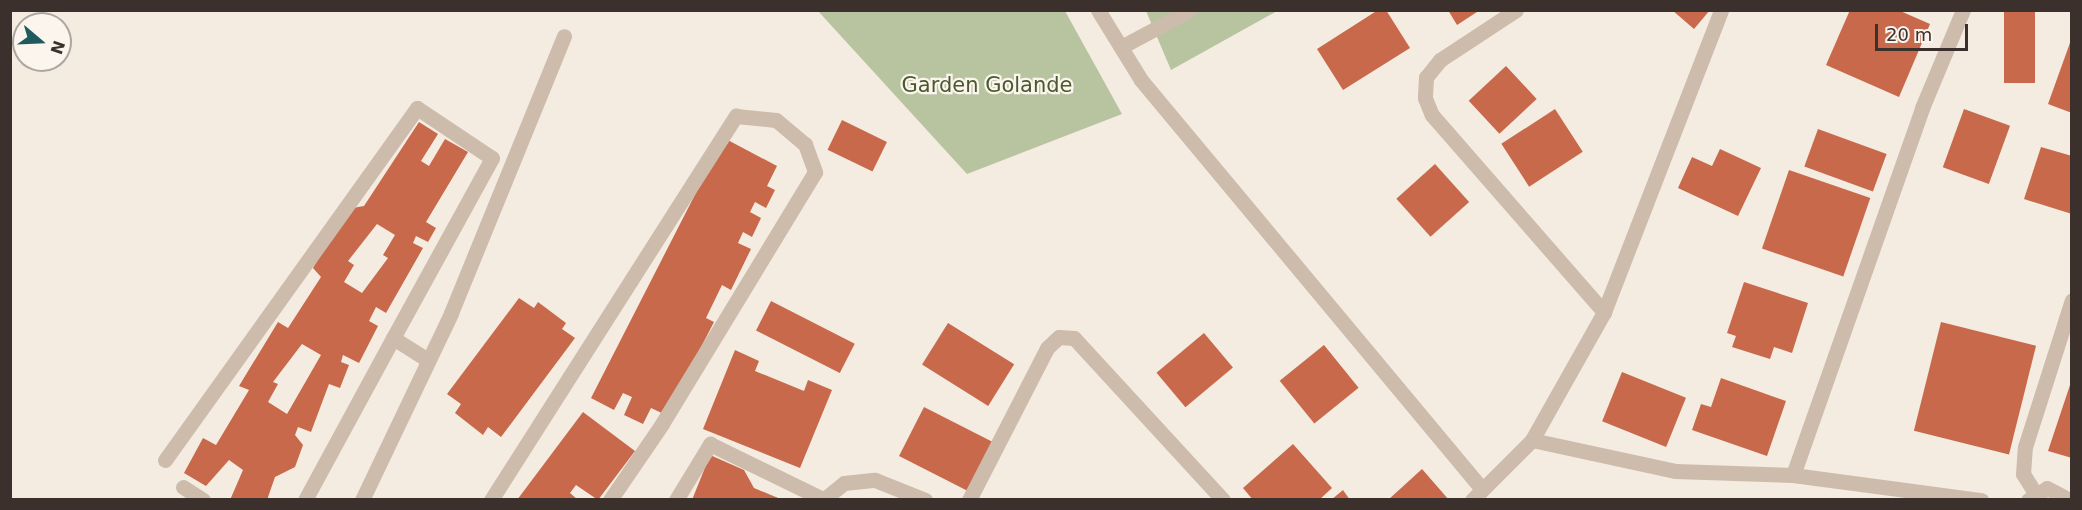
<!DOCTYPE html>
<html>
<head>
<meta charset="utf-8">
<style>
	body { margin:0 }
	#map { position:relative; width:2082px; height:510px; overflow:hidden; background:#f4ebe1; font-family:"DejaVu Sans",sans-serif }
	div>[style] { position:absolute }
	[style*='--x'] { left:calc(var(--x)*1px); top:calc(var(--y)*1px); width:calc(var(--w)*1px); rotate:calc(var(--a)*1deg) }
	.green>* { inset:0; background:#b8c4a0 }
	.building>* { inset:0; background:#c8694b; transform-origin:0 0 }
	.service>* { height:15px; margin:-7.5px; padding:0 7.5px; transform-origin:7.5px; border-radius:7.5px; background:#cdbbac }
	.minor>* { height:15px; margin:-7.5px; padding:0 7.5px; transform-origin:7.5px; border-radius:7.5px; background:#cdbbac }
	span { translate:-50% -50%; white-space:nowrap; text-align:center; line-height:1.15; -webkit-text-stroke:4.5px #fbf5ee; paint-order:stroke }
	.park-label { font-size:21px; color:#4a5a2e }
	.frame { position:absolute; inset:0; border:12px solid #3b302b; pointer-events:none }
	.north { position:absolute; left:12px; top:12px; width:60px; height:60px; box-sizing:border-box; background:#fbf5ee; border:2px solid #aea6a0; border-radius:50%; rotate:109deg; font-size:16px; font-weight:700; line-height:24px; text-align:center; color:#3b302b }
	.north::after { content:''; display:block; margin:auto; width:21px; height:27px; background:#1f5a5e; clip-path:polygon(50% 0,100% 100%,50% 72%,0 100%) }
	.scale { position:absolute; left:1875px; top:24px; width:93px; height:27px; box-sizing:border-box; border:3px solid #3b302b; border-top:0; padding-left:8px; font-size:18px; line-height:21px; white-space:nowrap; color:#3b302b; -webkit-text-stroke:4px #fbf5ee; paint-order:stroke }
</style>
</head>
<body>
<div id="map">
	<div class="green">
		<div style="clip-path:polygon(818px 11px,1065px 11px,1122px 114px,967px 174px)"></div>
		<div style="clip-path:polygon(1146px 11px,1277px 11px,1171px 70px)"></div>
	</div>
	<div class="building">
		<div style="clip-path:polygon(1378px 10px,1386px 10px,1410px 48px,1343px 90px,1317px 49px)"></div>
		<div style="clip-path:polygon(1448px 10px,1480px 10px,1457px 25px)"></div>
		<div style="clip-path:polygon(1672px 10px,1710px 10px,1694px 29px)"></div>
		<div style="clip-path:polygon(1850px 10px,1898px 10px,1930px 24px,1899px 97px,1826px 65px)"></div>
		<div style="left:2004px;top:10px;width:31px;height:73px"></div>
		<div style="clip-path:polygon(2071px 40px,2072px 40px,2072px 113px,2048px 104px)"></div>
		<div style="left:1506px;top:66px;width:45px;height:51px;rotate:47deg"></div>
		<div style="left:1555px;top:109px;width:51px;height:64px;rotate:57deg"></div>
		<div style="left:1964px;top:109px;width:49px;height:62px;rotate:20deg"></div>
		<div style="left:842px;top:120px;width:50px;height:33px;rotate:26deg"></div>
		<div style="clip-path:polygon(evenodd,419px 122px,438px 134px,421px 161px,429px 166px,445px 139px,468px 152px,426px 222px,436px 228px,428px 242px,416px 236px,413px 243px,423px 248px,386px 313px,376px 307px,369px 321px,378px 326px,359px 363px,343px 355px,341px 362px,349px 365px,340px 388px,329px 384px,311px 432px,298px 427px,295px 435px,303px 445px,295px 467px,275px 477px,267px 500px,230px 500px,243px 470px,229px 460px,206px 486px,184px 473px,203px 438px,216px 445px,249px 390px,239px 386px,278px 322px,288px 328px,321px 277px,313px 268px,347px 209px,364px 206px,419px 122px,377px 224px,395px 235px,383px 255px,388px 258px,362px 293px,344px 282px,354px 265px,348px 261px,377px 224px,419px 122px,302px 344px,321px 355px,287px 414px,268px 402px,278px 384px,273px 382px,302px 344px)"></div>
		<div style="left:1818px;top:129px;width:73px;height:40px;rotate:20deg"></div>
		<div style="clip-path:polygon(724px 138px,777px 166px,767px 186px,775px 190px,766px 208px,755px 202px,750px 212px,761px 218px,752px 237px,743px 232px,738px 243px,751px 249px,731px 290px,722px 285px,706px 318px,714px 322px,666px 415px,651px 408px,643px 424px,624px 415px,632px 397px,623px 393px,614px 410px,591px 398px)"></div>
		<div style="clip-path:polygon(2041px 147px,2072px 156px,2072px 214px,2024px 199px)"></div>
		<div style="clip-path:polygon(1720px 149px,1761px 168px,1738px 216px,1678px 188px,1692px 157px,1712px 166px)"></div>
		<div style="left:1435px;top:164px;width:51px;height:52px;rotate:48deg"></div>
		<div style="left:1789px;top:170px;width:86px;height:83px;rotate:19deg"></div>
		<div style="clip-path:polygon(1744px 282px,1808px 303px,1792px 353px,1774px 347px,1770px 359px,1732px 347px,1736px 336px,1727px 333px)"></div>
		<div style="clip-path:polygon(519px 298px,534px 308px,538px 302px,566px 323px,562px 329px,575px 338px,501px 437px,488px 427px,483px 435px,455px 413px,461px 404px,447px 394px)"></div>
		<div style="left:771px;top:301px;width:94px;height:33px;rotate:27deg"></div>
		<div style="left:1941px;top:322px;width:98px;height:112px;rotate:14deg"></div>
		<div style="left:948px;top:323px;width:78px;height:49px;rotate:32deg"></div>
		<div style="left:1204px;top:333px;width:45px;height:62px;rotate:50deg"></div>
		<div style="left:1324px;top:345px;width:55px;height:57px;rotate:51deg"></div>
		<div style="clip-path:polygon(735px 350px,759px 361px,755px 371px,804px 391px,808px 380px,832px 390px,800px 468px,703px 429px)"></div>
		<div style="left:1622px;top:372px;width:69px;height:53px;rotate:22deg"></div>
		<div style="clip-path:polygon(1721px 378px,1786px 401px,1767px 456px,1692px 430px,1701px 404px,1711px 407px)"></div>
		<div style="clip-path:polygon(2071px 382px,2072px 382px,2072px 458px,2048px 451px)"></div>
		<div style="left:924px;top:407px;width:80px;height:55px;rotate:27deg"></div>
		<div style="clip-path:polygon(583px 412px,635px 451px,598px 500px,576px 485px,570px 493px,578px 500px,517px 500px)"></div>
		<div style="clip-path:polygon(1293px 444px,1332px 488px,1319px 500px,1253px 500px,1243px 488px)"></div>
		<div style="clip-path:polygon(710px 455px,744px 470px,754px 488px,783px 500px,692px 500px)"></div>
		<div style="clip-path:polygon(1422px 469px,1449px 500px,1388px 500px)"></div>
		<div style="clip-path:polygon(1343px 490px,1350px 500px,1331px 500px)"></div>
	</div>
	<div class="service">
		<div style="--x:676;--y:500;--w:66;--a:-58.7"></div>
		<div style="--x:710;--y:444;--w:126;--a:26"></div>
	</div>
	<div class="minor">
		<div style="--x:1098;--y:10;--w:82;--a:58.4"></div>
		<div style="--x:1141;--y:80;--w:533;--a:50.18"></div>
		<div style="--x:1516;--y:10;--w:91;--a:146.7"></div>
		<div style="--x:1440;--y:60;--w:22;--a:129"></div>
		<div style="--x:1426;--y:77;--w:21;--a:93"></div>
		<div style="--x:1425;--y:98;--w:18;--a:68"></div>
		<div style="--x:1432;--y:115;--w:262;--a:48.9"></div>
		<div style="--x:1121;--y:47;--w:78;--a:-28.2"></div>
		<div style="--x:1532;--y:440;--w:146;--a:12.2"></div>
		<div style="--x:1675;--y:471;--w:118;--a:1.9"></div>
		<div style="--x:1793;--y:475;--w:190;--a:7.6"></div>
		<div style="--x:165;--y:460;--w:433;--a:-54.4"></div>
		<div style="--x:417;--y:108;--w:90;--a:33.7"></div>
		<div style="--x:492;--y:158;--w:205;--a:118.8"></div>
		<div style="--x:393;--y:338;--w:41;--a:32.2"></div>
		<div style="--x:1793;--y:475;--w:389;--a:-70.6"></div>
		<div style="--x:1922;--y:108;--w:106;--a:-67.3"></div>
		<div style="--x:183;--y:487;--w:24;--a:33"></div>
		<div style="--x:2035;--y:493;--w:22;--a:-122"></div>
		<div style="--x:2023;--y:474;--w:27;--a:-86"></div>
		<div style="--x:2025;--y:447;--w:154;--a:-72.3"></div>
		<div style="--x:305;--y:500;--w:184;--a:-61.5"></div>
		<div style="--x:362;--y:500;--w:207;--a:-64.5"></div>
		<div style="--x:451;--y:313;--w:299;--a:-67.8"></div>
		<div style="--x:491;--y:500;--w:456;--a:-57.5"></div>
		<div style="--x:736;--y:116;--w:40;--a:5.7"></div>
		<div style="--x:776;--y:120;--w:38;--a:40"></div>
		<div style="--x:805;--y:144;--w:30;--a:70"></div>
		<div style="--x:815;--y:172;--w:295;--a:121.3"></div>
		<div style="--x:662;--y:424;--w:92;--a:124.4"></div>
		<div style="--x:823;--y:500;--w:27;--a:-39"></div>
		<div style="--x:844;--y:483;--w:31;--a:-6"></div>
		<div style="--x:875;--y:480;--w:54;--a:21.8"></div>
		<div style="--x:969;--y:500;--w:171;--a:-62.8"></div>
		<div style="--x:1047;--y:348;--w:16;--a:-43"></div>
		<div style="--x:1059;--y:337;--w:15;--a:4"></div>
		<div style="--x:1074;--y:338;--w:220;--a:47.4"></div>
		<div style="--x:1472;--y:500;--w:85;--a:-45"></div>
		<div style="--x:1532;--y:440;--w:147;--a:-60.6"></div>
		<div style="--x:1604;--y:312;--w:324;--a:-68.8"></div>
		<div style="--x:2028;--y:500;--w:22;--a:-32"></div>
		<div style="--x:2047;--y:488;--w:26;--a:28"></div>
	</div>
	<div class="park-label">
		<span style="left:987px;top:85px">Garden Golande</span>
	</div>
	<div class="frame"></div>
	<div class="north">N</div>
	<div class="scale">20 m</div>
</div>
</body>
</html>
